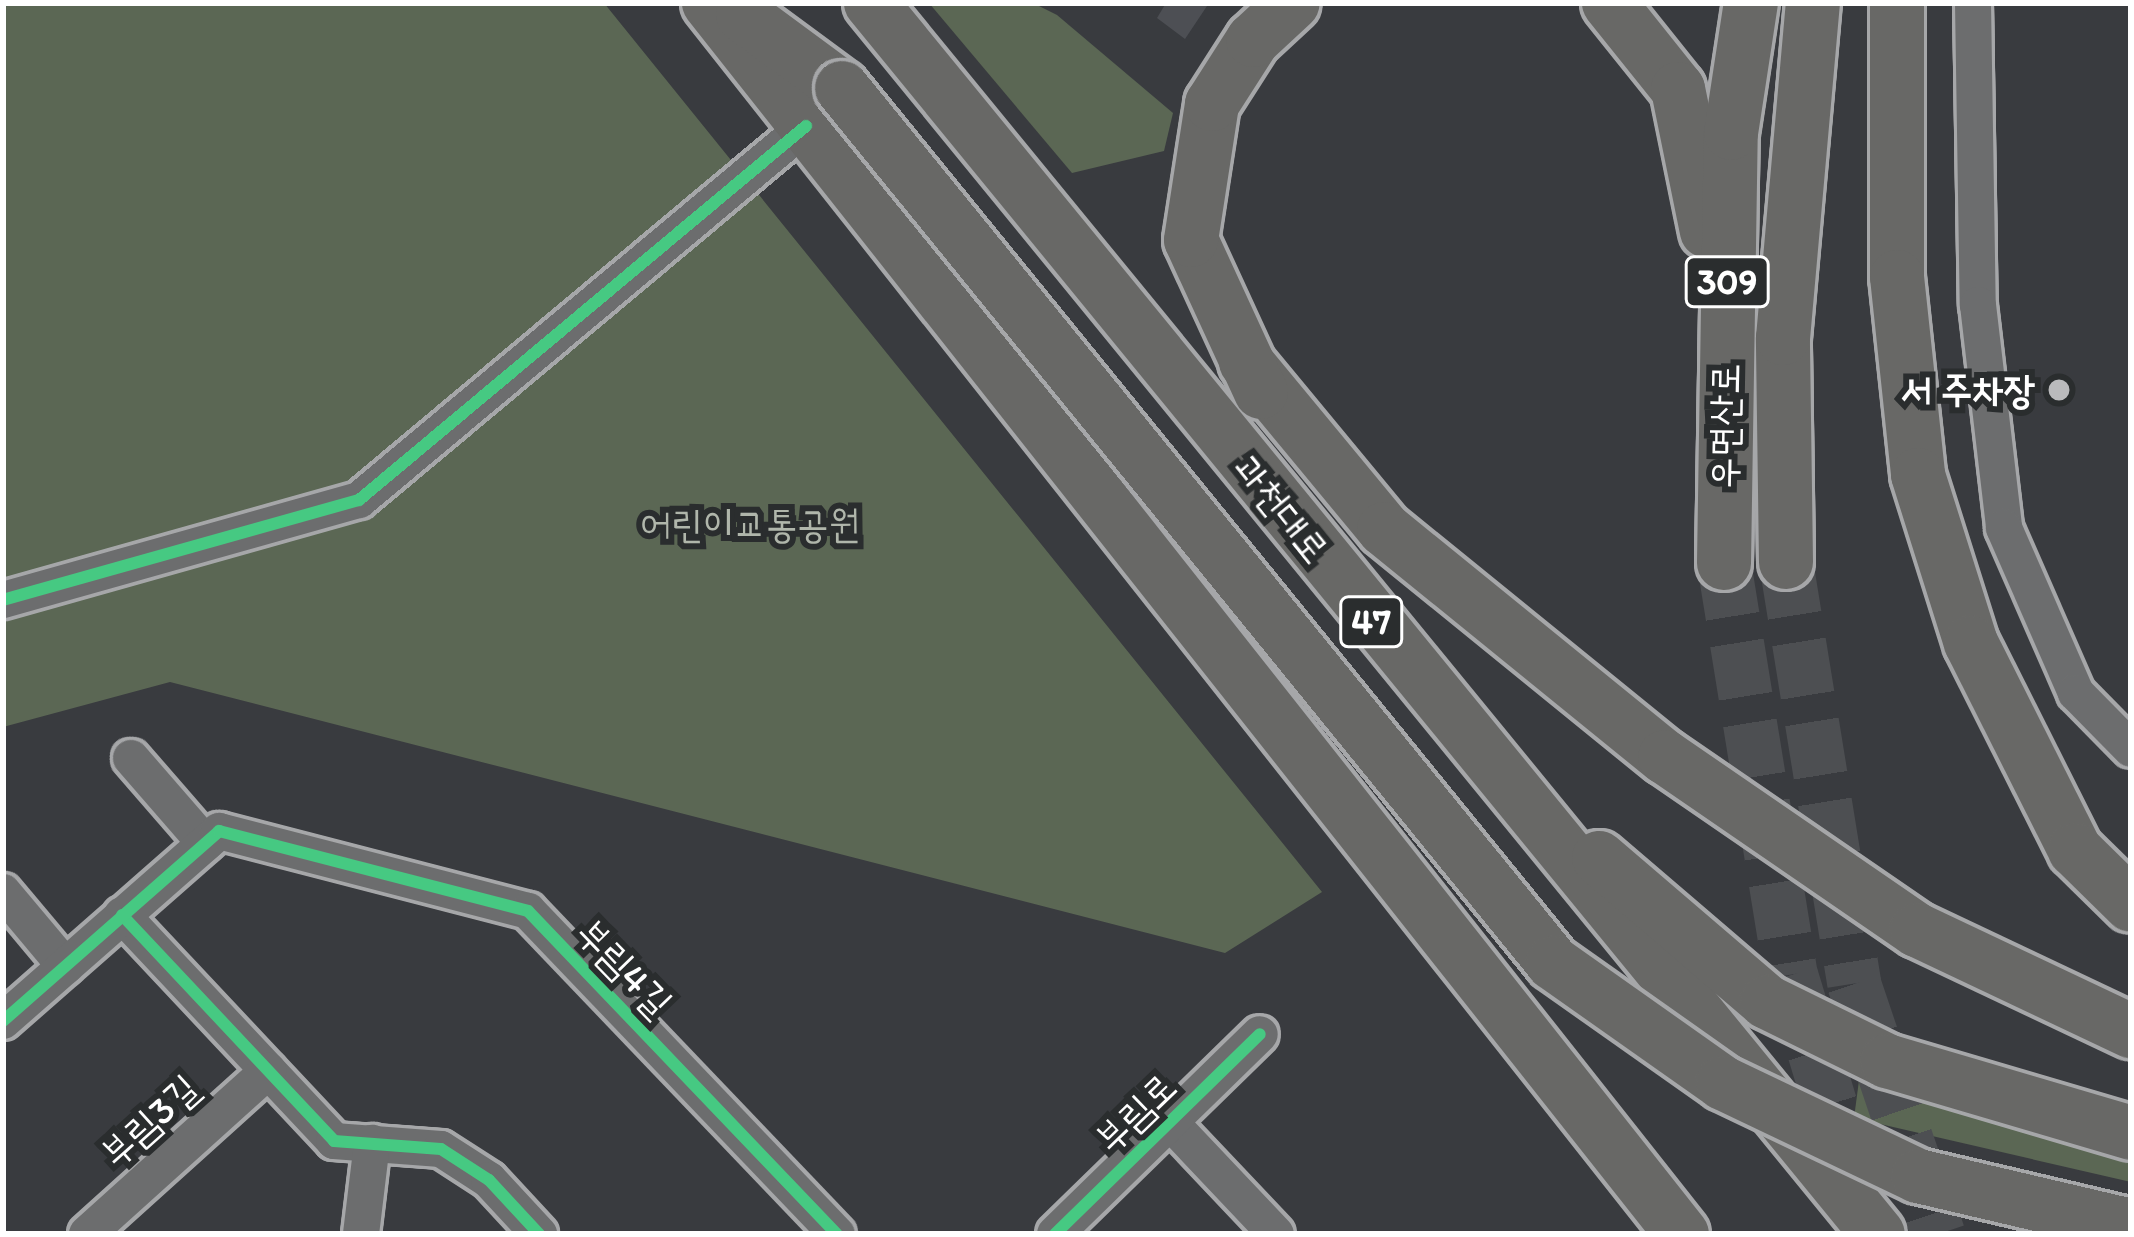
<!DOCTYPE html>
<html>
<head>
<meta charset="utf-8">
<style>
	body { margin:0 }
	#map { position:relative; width:2134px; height:1237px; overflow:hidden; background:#393b3f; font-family:Itim,"Poor Story",sans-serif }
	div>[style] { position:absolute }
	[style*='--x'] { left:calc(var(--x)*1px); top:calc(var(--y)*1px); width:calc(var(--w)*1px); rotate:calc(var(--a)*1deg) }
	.green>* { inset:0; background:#5b6754 }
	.building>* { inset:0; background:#4d4f54 }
	.highway-tunnel>* { height:54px; margin-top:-27px; transform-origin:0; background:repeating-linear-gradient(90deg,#4d4f52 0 54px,transparent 0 81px) }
	.roads { filter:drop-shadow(3px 0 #a6a7a9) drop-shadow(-3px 0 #a6a7a9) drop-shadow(0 3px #a6a7a9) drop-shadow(0 -3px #a6a7a9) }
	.minor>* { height:36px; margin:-18px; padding:0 18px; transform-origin:18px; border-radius:18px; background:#6c6d6e }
	.highway>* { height:54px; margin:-27px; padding:0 27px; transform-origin:27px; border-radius:27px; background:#686866 }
	.bridges { filter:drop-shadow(3px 0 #a6a7a9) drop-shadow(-3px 0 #a6a7a9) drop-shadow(0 3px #a6a7a9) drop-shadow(0 -3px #a6a7a9) }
	.highway-bridge>* { height:54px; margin:-27px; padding:0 27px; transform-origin:27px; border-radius:27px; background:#686866 }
	.cycleway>* { height:12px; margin:-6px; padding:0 6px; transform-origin:6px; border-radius:6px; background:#46c982 }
	.dots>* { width:33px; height:33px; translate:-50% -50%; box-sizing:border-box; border:6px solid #2a2d2e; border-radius:50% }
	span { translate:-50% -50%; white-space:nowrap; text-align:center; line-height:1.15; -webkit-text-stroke:12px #2a2d2e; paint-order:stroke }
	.shield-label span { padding:3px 9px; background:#2a2d2e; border:3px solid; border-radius:9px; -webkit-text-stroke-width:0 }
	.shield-label { font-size:36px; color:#fff; font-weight:700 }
	.poi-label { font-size:39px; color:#fff; font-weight:700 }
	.right { translate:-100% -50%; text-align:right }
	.street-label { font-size:39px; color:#fff }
	.park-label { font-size:39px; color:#b0b6ab }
	.frame { position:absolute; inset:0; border:6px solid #fff; pointer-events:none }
</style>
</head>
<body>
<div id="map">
	<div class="green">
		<div style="clip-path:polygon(3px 3px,604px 3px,1322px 892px,1225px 953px,170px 682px,3px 727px)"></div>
		<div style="clip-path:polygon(929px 3px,1033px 3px,1057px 15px,1173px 113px,1164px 151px,1072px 173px)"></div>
		<div style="clip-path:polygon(1860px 1073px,2131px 1142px,2131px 1182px,1854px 1118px)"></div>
	</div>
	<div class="building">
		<div style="clip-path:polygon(1166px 3px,1209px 3px,1185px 39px,1157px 18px)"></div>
	</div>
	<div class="highway-tunnel">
		<div style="--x:1786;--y:562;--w:427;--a:80.8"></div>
		<div style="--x:1854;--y:984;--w:264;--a:71.4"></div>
		<div style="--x:1724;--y:563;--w:417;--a:80.8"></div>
		<div style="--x:1791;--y:975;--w:210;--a:73.1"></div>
	</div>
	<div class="roads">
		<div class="minor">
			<div style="--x:1973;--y:3;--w:302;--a:89.1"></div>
			<div style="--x:1978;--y:305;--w:225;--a:83.3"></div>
			<div style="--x:2004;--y:528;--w:180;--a:66.4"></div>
			<div style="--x:2076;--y:693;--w:78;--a:45.5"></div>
			<div style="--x:3;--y:600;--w:370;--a:-15.7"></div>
			<div style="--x:359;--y:500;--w:583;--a:-39.92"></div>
			<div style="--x:131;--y:758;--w:113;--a:49"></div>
			<div style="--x:3;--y:892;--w:97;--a:50"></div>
			<div style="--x:122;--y:915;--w:310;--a:46.8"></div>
			<div style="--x:334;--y:1141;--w:107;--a:4.3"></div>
			<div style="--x:441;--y:1149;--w:57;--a:32.9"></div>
			<div style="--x:489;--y:1180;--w:74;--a:47.2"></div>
			<div style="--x:3;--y:1021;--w:288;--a:-41.3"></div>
			<div style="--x:219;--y:831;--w:319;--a:14.5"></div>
			<div style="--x:528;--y:911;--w:447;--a:46.3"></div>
			<div style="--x:1170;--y:1122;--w:154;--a:46.6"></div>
			<div style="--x:87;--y:1234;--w:244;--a:-42"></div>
			<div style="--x:361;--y:1234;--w:92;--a:-83.1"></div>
			<div style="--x:1055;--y:1234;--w:286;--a:-44.3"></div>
		</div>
		<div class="highway">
			<div style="--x:709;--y:3;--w:1569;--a:51.68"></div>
			<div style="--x:871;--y:3;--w:1590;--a:50.72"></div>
			<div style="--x:1609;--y:3;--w:110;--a:51.3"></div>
			<div style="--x:1678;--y:89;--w:145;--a:78.5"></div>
			<div style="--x:1897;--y:3;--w:274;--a:90"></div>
			<div style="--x:1897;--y:277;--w:199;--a:83.9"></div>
			<div style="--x:1918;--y:475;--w:176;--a:72.5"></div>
			<div style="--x:1971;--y:643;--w:232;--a:63.3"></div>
			<div style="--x:2075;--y:850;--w:78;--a:44.5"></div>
			<div style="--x:743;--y:15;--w:123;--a:36.4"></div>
			<div style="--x:1246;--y:362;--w:217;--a:50.4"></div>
			<div style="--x:1384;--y:529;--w:362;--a:39.1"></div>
			<div style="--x:1665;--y:757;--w:306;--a:34.5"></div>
			<div style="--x:1917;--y:930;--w:237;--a:25.3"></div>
			<div style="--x:1261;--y:392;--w:167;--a:-114.7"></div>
			<div style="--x:1191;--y:240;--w:138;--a:-81.2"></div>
			<div style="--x:1212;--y:104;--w:76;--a:-57.4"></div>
			<div style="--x:1253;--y:40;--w:54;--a:-42.8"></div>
			<div style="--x:1786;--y:562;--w:224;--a:-90.8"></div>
			<div style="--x:1783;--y:338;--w:336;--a:-84.9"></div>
			<div style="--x:1724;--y:563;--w:430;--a:-89.1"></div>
			<div style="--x:1731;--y:133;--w:132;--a:-81.3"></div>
			<div style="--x:1599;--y:858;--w:221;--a:40.6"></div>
			<div style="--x:1767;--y:1002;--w:134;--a:26.2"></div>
			<div style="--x:1887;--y:1061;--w:254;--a:16.4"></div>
		</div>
	</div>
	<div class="bridges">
		<div class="highway-bridge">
			<div style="--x:842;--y:88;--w:1127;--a:50.9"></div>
			<div style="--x:1553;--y:963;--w:208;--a:35.2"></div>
			<div style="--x:1723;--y:1083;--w:216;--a:25.5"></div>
			<div style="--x:1918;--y:1176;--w:219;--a:13.2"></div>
		</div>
	</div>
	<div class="cycleway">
		<div style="--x:3;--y:600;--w:370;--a:-15.7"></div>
		<div style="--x:359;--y:500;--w:583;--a:-39.92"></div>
		<div style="--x:122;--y:915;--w:310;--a:46.8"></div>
		<div style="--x:334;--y:1141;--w:107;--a:4.3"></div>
		<div style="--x:441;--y:1149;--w:57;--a:32.9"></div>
		<div style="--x:489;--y:1180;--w:74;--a:47.2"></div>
		<div style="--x:3;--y:1021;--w:288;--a:-41.3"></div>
		<div style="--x:219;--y:831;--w:319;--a:14.5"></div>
		<div style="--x:528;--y:911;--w:447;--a:46.3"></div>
		<div style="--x:1055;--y:1234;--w:286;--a:-44.3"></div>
	</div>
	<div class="dots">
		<div style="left:2059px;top:390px;background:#bababc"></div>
	</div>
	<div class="shield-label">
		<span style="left:1727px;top:282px">309</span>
		<span style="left:1371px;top:622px">47</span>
	</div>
	<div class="poi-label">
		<span class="right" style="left:2035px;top:390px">서 주차장</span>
	</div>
	<div class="street-label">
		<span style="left:1725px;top:426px;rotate:-89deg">우면산로</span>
		<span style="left:1281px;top:509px;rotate:51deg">과천대로</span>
		<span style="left:624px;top:968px;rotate:46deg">부림4길</span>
		<span style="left:1136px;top:1113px;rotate:-44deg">부림로</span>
		<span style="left:150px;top:1121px;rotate:-42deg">부림3길</span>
	</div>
	<div class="park-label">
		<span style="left:750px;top:524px">어린이교통공원</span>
	</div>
	<div class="frame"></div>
</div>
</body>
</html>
